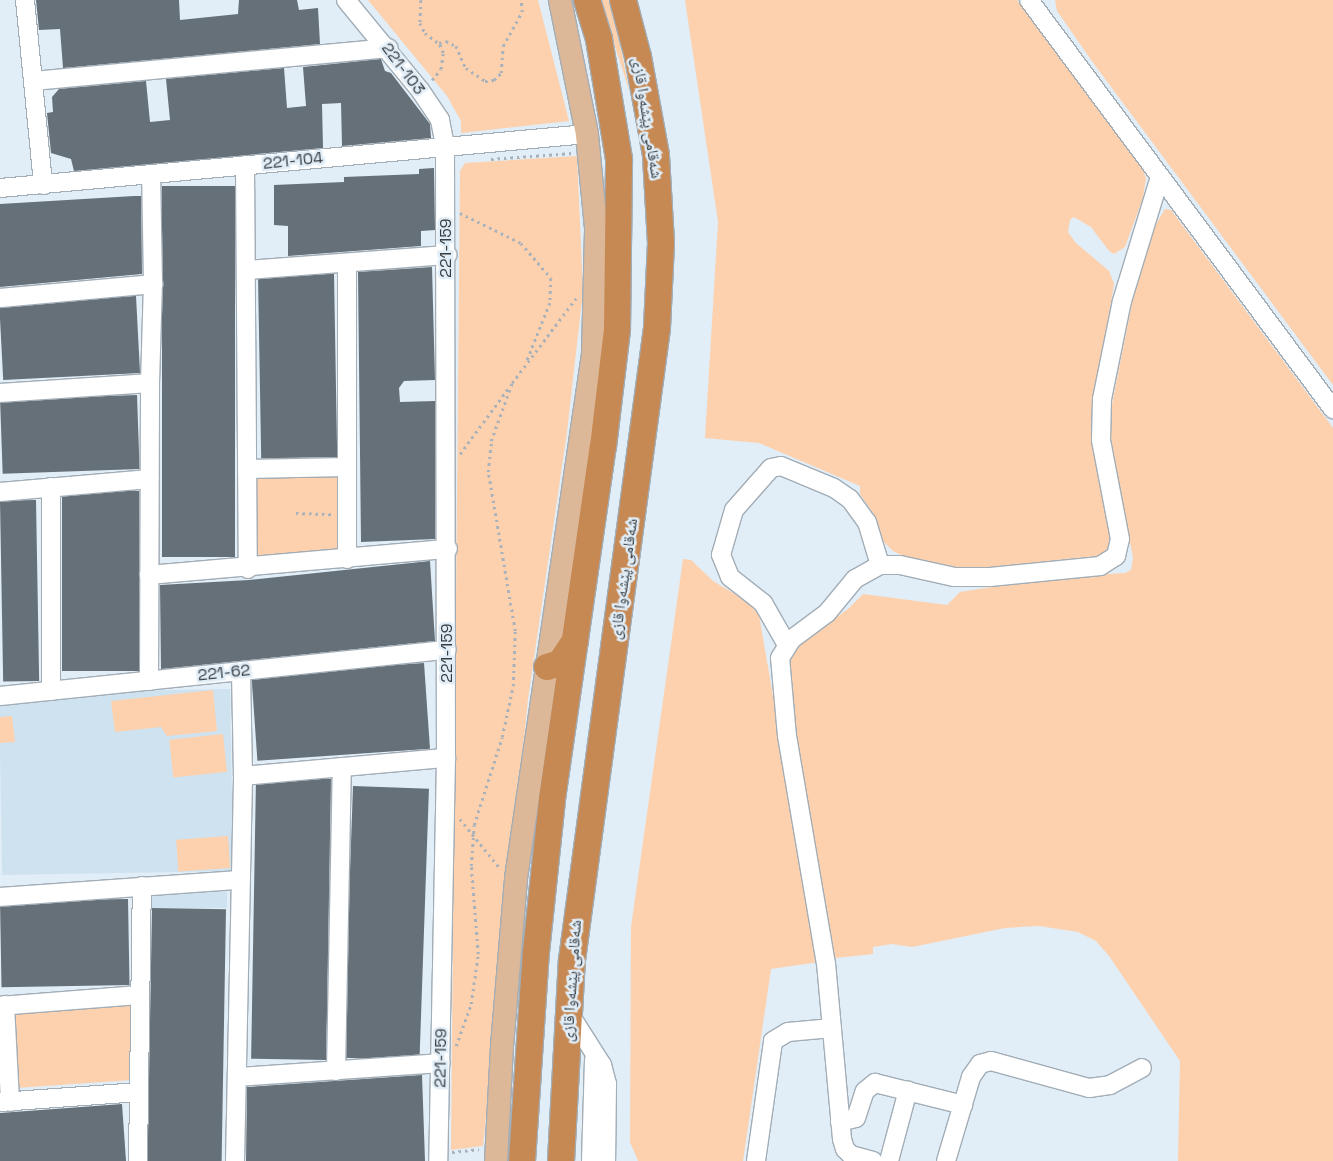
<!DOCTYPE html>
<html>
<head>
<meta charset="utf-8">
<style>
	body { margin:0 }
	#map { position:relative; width:1333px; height:1161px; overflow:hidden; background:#e1edf7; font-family:"Space Grotesk","Noto Naskh Arabic",sans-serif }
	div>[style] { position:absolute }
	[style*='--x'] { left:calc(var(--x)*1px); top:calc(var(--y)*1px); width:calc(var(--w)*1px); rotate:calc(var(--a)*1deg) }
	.built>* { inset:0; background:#cfe2f0; transform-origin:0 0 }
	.green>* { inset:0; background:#fdd1ad; transform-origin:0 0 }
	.building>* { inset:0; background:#657078; transform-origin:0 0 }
	.path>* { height:2.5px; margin-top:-1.25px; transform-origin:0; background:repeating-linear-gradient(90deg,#a9b2ba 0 2.5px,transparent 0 6.5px) }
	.roads { filter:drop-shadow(1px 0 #a2adb6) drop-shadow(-1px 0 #a2adb6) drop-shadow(0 1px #a2adb6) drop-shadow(0 -1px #a2adb6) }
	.minor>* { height:18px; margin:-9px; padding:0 9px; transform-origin:9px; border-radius:9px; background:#fff }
	.major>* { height:22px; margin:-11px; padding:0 11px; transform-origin:11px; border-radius:11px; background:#ddb898 }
	.highway>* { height:26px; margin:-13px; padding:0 13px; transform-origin:13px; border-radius:13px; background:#c78953 }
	span { translate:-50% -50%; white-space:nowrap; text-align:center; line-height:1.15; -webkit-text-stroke:5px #e1edf7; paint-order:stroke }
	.street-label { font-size:16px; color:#373c40 }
</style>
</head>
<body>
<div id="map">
	<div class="built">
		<div style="left:230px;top:689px;width:182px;height:231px;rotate:89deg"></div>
		<div style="left:151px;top:891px;width:76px;height:17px"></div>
	</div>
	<div class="green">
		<div style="clip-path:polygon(368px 0,538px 0,569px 121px,461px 133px,461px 121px,447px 96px)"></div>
		<div style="clip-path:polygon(600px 0,611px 0,630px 93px)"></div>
		<div style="clip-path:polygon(685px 0,1017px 0,1141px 165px,1146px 178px,1143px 198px,1125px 247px,1114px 254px,1109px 251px,1091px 227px,1074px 217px,1070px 220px,1068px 232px,1076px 243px,1109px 271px,1114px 284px,1092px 418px,1111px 534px,1111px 547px,1104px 555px,975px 569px,920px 564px,893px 551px,882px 540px,877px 519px,860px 494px,860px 486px,759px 443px,705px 438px,718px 222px)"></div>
		<div style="clip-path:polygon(1055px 0,1333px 0,1333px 385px,1094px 64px,1057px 11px)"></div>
		<div style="clip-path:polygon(577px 156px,583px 291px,567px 432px,528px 699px,483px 1146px,451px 1150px,460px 171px,465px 163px)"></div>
		<div style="clip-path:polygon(1165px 209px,1171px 210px,1333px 428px,1333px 1161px,1178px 1161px,1180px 1061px,1109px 956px,1096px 941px,1078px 932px,1039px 926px,1005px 928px,912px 947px,892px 944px,873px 947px,873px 954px,835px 958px,797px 754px,788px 659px,793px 649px,848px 609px,863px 594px,947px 605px,960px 592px,1049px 578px,1125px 573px,1131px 570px,1133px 558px,1108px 424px,1136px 283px,1152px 231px)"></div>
		<div style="left:338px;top:472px;width:82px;height:85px;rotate:87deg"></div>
		<div style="clip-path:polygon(683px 559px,691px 560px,713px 581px,745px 600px,759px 615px,819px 962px,771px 969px,743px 1161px,638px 1161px,630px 1142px,631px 927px)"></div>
		<div style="clip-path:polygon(213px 690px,217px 731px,167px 736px,161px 727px,115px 732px,111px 701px)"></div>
		<div style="clip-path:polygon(12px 716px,15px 742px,0 743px,0 717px)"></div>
		<div style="left:223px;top:734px;width:38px;height:54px;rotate:84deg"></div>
		<div style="left:228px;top:836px;width:32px;height:52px;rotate:86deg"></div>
		<div style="left:130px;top:1003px;width:77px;height:119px;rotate:86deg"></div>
	</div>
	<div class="building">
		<div style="clip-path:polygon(36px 0,179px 0,180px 20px,238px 14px,239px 0,297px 0,299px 10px,318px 8px,320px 44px,63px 68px,60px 29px,39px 30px)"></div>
		<div style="clip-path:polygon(381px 59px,385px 71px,391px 73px,430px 124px,431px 138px,342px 146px,341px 103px,322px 104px,323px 148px,74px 171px,71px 159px,51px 153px,47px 113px,53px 112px,52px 97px,59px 89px,146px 81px,150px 122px,170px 120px,166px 79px,284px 68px,287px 108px,306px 106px,303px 67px)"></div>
		<div style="clip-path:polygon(434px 168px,435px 230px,421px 231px,421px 246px,288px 256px,288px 226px,274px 225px,274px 185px,344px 182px,344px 177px,419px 174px,419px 169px)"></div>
		<div style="left:235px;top:186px;width:371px;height:73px;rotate:90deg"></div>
		<div style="clip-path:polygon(134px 196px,141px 196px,142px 274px,0 287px,0 204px)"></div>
		<div style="clip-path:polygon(432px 267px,435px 380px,404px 381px,399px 388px,400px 402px,435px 401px,435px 539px,361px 542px,358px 272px)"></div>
		<div style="left:334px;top:274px;width:183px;height:76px;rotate:89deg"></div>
		<div style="left:136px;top:296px;width:77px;height:137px;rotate:87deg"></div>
		<div style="left:137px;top:395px;width:74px;height:137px;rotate:88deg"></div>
		<div style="left:139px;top:491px;width:180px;height:77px;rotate:90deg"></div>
		<div style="left:36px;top:500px;width:181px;height:36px;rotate:89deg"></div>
		<div style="clip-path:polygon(430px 561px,435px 641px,161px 669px,160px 585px,249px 580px)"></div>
		<div style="left:424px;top:663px;width:86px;height:173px;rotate:86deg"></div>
		<div style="left:331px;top:779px;width:281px;height:75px;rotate:91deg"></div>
		<div style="left:353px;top:786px;width:76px;height:272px;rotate:2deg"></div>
		<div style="left:128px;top:899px;width:86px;height:128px;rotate:89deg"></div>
		<div style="left:152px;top:908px;width:74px;height:253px;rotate:1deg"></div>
		<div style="clip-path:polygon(422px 1075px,425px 1161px,246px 1161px,247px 1087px)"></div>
		<div style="clip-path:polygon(122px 1104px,126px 1161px,0 1161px,0 1113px)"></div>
	</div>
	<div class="path">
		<div style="--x:421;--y:0;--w:23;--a:92"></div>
		<div style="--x:420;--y:23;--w:11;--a:63"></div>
		<div style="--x:425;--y:33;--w:17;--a:36"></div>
		<div style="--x:439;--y:43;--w:7;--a:-16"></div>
		<div style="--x:446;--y:41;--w:11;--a:27"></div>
		<div style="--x:456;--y:46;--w:24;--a:66"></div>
		<div style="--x:466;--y:68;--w:23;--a:34"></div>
		<div style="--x:485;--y:81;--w:9;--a:-6"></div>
		<div style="--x:494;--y:80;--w:10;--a:-45"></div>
		<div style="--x:501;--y:73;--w:27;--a:-86"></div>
		<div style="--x:503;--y:46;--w:39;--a:-61"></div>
		<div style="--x:522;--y:12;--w:12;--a:-95"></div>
		<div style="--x:432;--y:80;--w:14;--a:-51"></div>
		<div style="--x:441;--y:69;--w:16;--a:-83"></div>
		<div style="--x:443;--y:53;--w:11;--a:-112"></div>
		<div style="--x:491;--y:159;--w:82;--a:-4.2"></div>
		<div style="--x:460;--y:213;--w:68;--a:26.2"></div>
		<div style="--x:521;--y:243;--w:46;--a:49.4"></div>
		<div style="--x:551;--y:278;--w:25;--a:92"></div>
		<div style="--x:550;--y:303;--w:62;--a:111.6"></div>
		<div style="--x:512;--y:383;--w:106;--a:-53"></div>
		<div style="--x:460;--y:454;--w:83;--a:-53.8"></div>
		<div style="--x:296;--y:513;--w:37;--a:2"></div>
		<div style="--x:460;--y:819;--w:62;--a:50.9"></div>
		<div style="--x:456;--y:1046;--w:45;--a:-70.3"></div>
		<div style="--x:471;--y:1004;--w:50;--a:-82"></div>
		<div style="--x:478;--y:954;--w:88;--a:-94.5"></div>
		<div style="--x:471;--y:866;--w:41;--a:-85.8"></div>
		<div style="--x:474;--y:825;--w:92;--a:-72.3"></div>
		<div style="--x:502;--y:737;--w:52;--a:-77.8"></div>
		<div style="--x:513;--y:686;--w:55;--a:-87.9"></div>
		<div style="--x:515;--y:631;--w:161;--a:-99.6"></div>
		<div style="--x:488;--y:472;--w:31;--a:-84"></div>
		<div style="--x:491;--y:441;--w:62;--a:-70.1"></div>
		<div style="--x:452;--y:1152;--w:27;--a:-6"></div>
	</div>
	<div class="roads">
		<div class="minor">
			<div style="--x:25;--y:0;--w:186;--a:84.4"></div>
			<div style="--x:346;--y:0;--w:117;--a:50.6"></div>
			<div style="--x:420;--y:90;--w:36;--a:56"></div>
			<div style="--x:440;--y:120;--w:25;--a:79"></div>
			<div style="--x:445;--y:145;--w:613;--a:89.91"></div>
			<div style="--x:446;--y:758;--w:403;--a:91.1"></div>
			<div style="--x:1029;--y:0;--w:510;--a:53.38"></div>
			<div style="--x:34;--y:81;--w:356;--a:-5.3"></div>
			<div style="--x:245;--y:165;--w:404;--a:89.6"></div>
			<div style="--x:0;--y:188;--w:589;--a:-5.26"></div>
			<div style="--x:347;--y:264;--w:295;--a:90"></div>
			<div style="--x:246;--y:270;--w:202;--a:-4.3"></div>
			<div style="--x:0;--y:298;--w:154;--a:-5.2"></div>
			<div style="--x:0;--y:393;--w:150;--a:-3.8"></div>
			<div style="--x:247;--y:469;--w:100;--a:-1.1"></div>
			<div style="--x:0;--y:492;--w:150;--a:-5"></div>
			<div style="--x:149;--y:575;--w:300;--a:-5"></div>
			<div style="--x:787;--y:645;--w:48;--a:-119.7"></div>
			<div style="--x:763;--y:603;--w:42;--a:-141.8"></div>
			<div style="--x:730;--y:577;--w:24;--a:-112"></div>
			<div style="--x:721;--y:555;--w:47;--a:-73.9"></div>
			<div style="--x:734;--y:510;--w:56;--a:-48.6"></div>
			<div style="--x:771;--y:468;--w:10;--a:-11"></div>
			<div style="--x:781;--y:466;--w:57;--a:22.5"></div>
			<div style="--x:834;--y:488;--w:19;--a:35"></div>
			<div style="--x:850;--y:499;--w:29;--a:54"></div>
			<div style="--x:867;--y:522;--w:45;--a:73.2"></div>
			<div style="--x:149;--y:681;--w:298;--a:-89.8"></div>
			<div style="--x:150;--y:383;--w:99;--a:-88.3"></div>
			<div style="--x:153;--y:284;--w:110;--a:-91"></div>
			<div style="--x:51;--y:691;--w:204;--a:-90"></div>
			<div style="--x:0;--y:696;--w:449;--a:-5.9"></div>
			<div style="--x:243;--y:776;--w:204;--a:-5.1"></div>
			<div style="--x:0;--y:897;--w:241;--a:-4.1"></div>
			<div style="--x:5;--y:1005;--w:97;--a:87"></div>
			<div style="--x:0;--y:1006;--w:140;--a:-4.5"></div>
			<div style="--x:569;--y:1013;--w:62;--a:57.6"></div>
			<div style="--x:602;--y:1065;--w:20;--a:75"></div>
			<div style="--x:607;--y:1084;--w:77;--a:90.7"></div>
			<div style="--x:336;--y:1071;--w:304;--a:-88.9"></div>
			<div style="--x:237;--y:1077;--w:204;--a:-3.9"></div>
			<div style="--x:0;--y:1102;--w:138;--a:-4.1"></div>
			<div style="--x:840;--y:1122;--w:16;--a:-14"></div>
			<div style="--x:856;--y:1118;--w:28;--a:-72"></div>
			<div style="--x:865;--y:1091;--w:13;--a:-39"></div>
			<div style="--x:875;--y:1083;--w:91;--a:14"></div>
			<div style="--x:138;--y:1161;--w:275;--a:-89.2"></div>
			<div style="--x:235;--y:1161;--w:385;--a:-88.8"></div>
			<div style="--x:243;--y:776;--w:105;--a:-91.1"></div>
			<div style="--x:591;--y:1161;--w:102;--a:-88.3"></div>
			<div style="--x:756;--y:1161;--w:121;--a:-81.9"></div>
			<div style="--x:773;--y:1041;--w:17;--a:-31"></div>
			<div style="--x:788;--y:1032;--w:44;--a:-5.2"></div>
			<div style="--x:873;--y:1161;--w:23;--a:-165"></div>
			<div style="--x:851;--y:1155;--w:8;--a:-135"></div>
			<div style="--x:845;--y:1149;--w:10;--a:-107"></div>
			<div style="--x:842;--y:1139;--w:176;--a:-95.2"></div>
			<div style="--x:826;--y:964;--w:231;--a:-99.7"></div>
			<div style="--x:787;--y:736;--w:78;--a:-95.1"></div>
			<div style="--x:780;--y:658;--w:22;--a:-58"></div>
			<div style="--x:792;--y:639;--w:44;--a:-36.6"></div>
			<div style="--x:827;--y:613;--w:44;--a:-50.5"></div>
			<div style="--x:855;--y:579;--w:29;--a:-29"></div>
			<div style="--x:880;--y:565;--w:20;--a:0"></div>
			<div style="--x:900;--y:565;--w:55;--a:12.5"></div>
			<div style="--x:954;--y:577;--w:36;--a:0"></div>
			<div style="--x:990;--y:577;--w:111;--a:-5.7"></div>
			<div style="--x:1100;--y:566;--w:19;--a:-32"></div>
			<div style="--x:1116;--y:556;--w:17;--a:-77"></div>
			<div style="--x:1120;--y:539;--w:101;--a:-100.9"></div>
			<div style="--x:1101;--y:440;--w:41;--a:-88.6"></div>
			<div style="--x:1102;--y:399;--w:100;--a:-78.5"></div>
			<div style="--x:1122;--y:301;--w:130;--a:-73"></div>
			<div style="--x:889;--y:1161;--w:73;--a:-75"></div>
			<div style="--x:946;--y:1161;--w:88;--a:-73.4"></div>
			<div style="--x:971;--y:1077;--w:16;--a:-55"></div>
			<div style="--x:980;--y:1064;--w:11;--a:-15"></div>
			<div style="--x:991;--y:1061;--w:102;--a:15.4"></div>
			<div style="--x:1089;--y:1088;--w:21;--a:-8"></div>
			<div style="--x:1110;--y:1085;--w:36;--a:-28"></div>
		</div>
		<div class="major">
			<div style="--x:496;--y:1161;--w:115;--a:-87"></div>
			<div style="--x:502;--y:1046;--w:169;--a:-85.2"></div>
			<div style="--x:516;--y:878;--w:530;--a:-81.64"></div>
			<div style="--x:593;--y:354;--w:126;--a:-88.6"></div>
			<div style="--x:596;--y:228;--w:94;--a:-95.5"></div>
			<div style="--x:587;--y:134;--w:137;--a:-101.4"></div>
		</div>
		<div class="highway">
			<div style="--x:547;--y:667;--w:14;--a:-17"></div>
			<div style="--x:560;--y:663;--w:27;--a:-56"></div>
			<div style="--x:522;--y:1161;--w:209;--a:-86.2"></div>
			<div style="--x:536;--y:952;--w:154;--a:-84"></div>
			<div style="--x:552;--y:799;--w:356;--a:-81.8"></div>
			<div style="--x:603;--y:447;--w:119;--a:-83.2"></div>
			<div style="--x:617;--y:329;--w:170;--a:-89.3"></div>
			<div style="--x:619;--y:159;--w:122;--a:-99.5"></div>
			<div style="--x:599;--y:39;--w:41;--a:-107.1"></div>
			<div style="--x:561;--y:1161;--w:201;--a:-86.9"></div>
			<div style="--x:572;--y:960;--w:638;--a:-82.34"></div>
			<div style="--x:657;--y:328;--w:85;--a:-87.3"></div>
			<div style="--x:661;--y:243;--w:88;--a:-93.3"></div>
			<div style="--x:656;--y:155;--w:100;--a:-100.4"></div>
			<div style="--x:638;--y:57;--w:59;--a:-104.7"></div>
		</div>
	</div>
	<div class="street-label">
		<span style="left:403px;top:69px;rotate:53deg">221-103</span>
		<span style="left:647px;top:118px;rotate:81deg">شەقامی پێشەوا قازی</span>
		<span style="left:293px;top:161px;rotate:-6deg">221-104</span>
		<span style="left:446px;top:248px;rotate:-90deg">221-159</span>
		<span style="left:624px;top:579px;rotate:-82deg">شەقامی پێشەوا قازی</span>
		<span style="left:447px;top:653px;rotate:-90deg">221-159</span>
		<span style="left:224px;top:673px;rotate:-6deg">221-62</span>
		<span style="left:572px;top:981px;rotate:-86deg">شەقامی پێشەوا قازی</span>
		<span style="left:441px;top:1058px;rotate:-89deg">221-159</span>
	</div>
</div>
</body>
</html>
